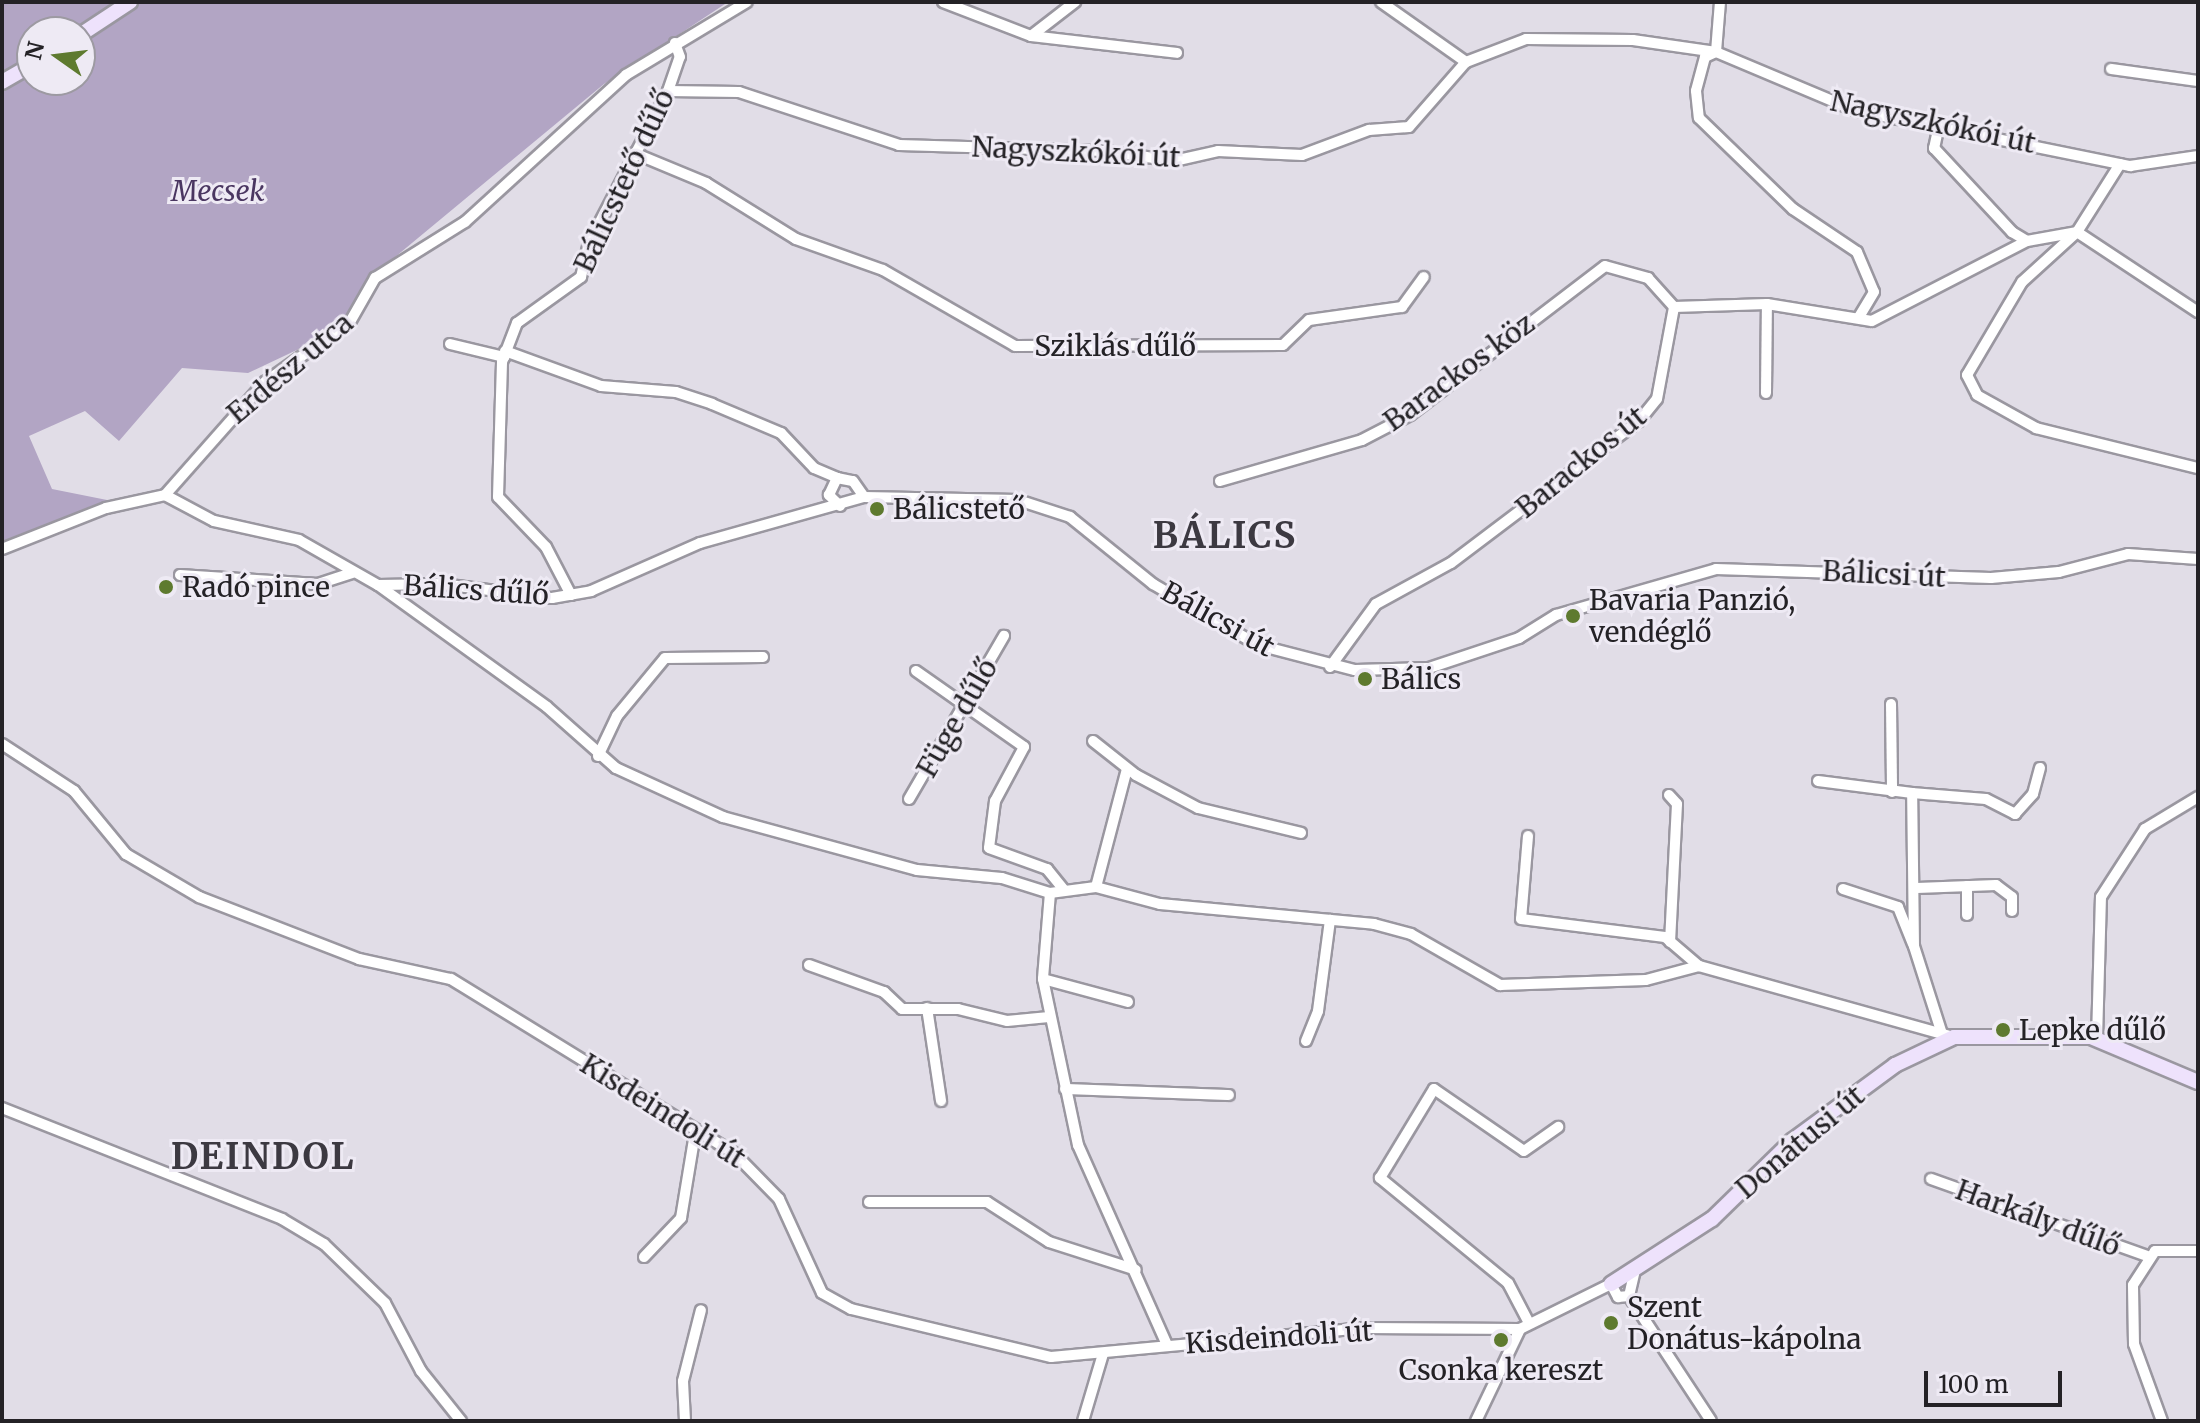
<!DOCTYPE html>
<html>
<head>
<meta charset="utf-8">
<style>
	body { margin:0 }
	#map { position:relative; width:2200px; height:1423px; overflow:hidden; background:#e1dde7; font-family:Merriweather,serif }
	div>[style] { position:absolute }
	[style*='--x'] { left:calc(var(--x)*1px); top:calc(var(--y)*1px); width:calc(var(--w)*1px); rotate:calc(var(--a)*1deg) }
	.forest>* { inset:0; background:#b2a5c4 }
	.roads { filter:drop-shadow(2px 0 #9a97a0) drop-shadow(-2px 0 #9a97a0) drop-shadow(0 2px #9a97a0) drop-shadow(0 -2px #9a97a0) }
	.street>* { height:10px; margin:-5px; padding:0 5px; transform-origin:5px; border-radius:5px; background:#fff }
	.secondary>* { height:14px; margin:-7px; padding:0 7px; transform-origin:7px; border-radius:7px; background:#eee2fc }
	.dots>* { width:22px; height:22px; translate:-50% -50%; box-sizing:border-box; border:4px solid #eeeaf4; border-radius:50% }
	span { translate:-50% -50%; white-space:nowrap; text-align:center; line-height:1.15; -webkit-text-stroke:6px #eeeaf4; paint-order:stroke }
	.street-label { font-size:28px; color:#242226 }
	.park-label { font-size:28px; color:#4a3661; font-style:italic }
	.poi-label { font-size:28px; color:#242226 }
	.left { translate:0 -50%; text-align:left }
	.district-label { font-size:36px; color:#3c3941; font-weight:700; letter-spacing:2px }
	.frame { position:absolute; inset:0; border:4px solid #242226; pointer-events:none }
	.north { position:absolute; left:16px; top:16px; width:80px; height:80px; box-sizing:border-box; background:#eeeaf4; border:2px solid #9d9aa2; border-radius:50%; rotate:284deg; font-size:22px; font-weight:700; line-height:32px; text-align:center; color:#242226 }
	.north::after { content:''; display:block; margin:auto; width:28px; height:36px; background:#5e7a2f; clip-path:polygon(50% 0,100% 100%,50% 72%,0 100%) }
	.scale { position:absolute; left:1924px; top:1371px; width:138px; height:36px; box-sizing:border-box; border:4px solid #242226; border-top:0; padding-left:10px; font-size:24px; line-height:28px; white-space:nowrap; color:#242226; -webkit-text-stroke:6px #eeeaf4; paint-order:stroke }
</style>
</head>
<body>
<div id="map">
	<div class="forest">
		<div style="clip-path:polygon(evenodd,2px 2px,728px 2px,604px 84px,377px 272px,339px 330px,248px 373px,182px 368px,119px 441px,85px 411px,29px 436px,52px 489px,122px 503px,2px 546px,2px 2px,32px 32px,80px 32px,80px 80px,32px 80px,32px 32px)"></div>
	</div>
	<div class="roads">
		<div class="street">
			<div style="--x:943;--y:2;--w:94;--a:21.1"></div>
			<div style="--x:1031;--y:36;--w:56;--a:-37.7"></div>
			<div style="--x:1381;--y:2;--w:104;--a:35.2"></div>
			<div style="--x:1720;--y:2;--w:50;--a:94.6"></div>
			<div style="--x:1716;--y:52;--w:12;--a:156"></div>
			<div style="--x:1705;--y:57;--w:35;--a:105"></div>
			<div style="--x:1696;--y:91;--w:27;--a:84"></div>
			<div style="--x:1699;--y:118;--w:131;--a:44.1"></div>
			<div style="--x:1793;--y:209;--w:77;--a:33.9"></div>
			<div style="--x:1857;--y:252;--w:43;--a:67"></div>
			<div style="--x:1874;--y:292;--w:29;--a:121"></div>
			<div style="--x:1031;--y:36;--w:147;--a:6.6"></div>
			<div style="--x:2111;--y:69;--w:88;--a:7.9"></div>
			<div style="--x:668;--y:91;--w:71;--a:0.8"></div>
			<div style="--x:739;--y:92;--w:169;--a:18.3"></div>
			<div style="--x:899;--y:145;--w:206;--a:1.7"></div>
			<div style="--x:1105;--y:151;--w:70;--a:8.2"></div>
			<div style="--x:1174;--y:161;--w:45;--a:-12.8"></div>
			<div style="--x:1218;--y:151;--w:84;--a:2.7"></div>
			<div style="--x:1302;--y:155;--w:72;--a:-20.5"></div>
			<div style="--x:1369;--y:130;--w:40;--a:-4.3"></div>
			<div style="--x:1409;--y:127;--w:86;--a:-48.8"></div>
			<div style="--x:1466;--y:62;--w:64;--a:-21"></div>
			<div style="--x:1526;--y:39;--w:107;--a:0.5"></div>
			<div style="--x:1633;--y:40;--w:84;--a:8.2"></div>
			<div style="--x:1716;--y:52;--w:150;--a:22.8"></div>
			<div style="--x:1854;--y:110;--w:282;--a:11.5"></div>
			<div style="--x:2130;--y:166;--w:69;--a:-8.4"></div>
			<div style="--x:1939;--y:125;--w:24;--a:102"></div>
			<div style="--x:1934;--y:148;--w:115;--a:47.1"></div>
			<div style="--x:2012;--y:232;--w:17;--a:31"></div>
			<div style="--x:2027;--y:241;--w:51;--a:-10.2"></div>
			<div style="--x:2077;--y:232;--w:145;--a:33.5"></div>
			<div style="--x:634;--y:153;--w:78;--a:22.6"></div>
			<div style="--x:706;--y:183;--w:106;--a:31.9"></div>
			<div style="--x:796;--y:239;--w:92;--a:19.6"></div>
			<div style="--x:883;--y:270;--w:152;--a:29.9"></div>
			<div style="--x:1015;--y:346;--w:268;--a:-0.2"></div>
			<div style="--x:1283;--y:345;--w:36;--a:-44"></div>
			<div style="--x:1309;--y:320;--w:94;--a:-8"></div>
			<div style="--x:1402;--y:307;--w:37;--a:-54"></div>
			<div style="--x:2120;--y:164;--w:80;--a:122.3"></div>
			<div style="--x:2077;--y:232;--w:74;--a:137.7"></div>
			<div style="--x:2022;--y:282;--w:108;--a:120.6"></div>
			<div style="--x:1967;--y:375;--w:22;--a:63"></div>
			<div style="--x:1977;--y:395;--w:68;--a:29.2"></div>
			<div style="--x:2036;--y:428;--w:167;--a:13.9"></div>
			<div style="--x:450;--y:344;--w:56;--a:13.5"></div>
			<div style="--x:505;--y:351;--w:102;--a:20"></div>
			<div style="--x:601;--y:386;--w:75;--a:4.6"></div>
			<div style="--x:676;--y:392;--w:38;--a:18"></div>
			<div style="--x:712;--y:404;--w:75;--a:22.8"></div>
			<div style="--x:781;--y:433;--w:48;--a:46.7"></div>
			<div style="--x:814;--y:468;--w:25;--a:23"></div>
			<div style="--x:1766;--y:393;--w:89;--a:-89.4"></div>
			<div style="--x:1220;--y:481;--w:148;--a:-16.1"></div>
			<div style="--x:1362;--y:440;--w:54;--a:-27.5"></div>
			<div style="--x:1410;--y:415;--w:245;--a:-37.4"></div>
			<div style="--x:1605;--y:266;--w:45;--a:15.6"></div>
			<div style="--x:1648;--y:278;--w:39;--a:48"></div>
			<div style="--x:165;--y:495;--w:55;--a:28"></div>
			<div style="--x:214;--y:521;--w:87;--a:12.6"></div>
			<div style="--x:299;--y:540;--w:91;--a:29.7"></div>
			<div style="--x:378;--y:585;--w:64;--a:-0.9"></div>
			<div style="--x:442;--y:584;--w:111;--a:7.3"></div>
			<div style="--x:552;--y:598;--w:40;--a:-10"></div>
			<div style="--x:591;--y:591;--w:119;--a:-23.8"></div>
			<div style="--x:700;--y:543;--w:170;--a:-15.7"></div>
			<div style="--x:864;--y:497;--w:154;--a:1.1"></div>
			<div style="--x:1018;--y:500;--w:55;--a:18.1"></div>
			<div style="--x:1070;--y:517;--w:107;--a:38.9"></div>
			<div style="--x:1153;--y:584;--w:121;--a:30.2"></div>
			<div style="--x:1258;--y:645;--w:100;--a:14.5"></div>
			<div style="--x:1355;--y:670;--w:74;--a:-1.5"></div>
			<div style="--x:1429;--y:668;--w:95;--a:-18.4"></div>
			<div style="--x:1519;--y:638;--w:44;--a:-31.9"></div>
			<div style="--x:1556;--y:615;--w:166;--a:-16"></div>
			<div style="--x:1716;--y:569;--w:275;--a:1.9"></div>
			<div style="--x:1991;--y:578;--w:68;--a:-5"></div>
			<div style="--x:2059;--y:572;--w:71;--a:-14.6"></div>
			<div style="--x:2128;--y:554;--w:70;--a:4.1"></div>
			<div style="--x:165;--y:495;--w:151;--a:-48.5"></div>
			<div style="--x:265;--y:382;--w:104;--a:-35.2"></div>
			<div style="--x:350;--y:322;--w:51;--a:-60.4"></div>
			<div style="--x:375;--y:278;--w:106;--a:-31.9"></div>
			<div style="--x:465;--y:222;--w:218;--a:-42.4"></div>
			<div style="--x:626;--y:75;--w:141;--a:-31.1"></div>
			<div style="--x:840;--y:506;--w:16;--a:-135"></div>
			<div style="--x:829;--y:495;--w:19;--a:-65"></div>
			<div style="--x:837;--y:478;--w:16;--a:11"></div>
			<div style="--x:853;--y:481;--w:19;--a:55"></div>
			<div style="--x:2;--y:549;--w:112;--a:-21.5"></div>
			<div style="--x:106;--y:508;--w:60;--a:-12.4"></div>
			<div style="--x:180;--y:575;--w:138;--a:3.7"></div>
			<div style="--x:318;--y:584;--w:36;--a:-18"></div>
			<div style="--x:378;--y:585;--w:208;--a:35.8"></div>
			<div style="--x:547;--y:707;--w:92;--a:41.5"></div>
			<div style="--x:616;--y:768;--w:118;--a:24.6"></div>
			<div style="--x:723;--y:817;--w:201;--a:15.3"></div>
			<div style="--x:917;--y:870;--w:85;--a:5.4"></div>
			<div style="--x:1002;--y:878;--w:50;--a:17.4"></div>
			<div style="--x:1050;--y:893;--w:46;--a:-7.4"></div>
			<div style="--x:1096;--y:887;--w:66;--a:14.9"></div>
			<div style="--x:1160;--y:904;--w:215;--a:5.3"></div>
			<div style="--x:1374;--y:924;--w:38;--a:15"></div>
			<div style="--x:1411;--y:934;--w:103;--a:29.8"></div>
			<div style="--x:1500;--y:985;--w:146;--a:-2"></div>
			<div style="--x:1646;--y:980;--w:55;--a:-14.8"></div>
			<div style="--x:1699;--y:966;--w:265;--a:15.6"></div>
			<div style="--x:571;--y:595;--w:54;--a:-117.5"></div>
			<div style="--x:546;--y:547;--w:69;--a:-133.8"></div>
			<div style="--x:498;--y:497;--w:135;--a:-88.3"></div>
			<div style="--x:502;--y:362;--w:42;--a:-69"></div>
			<div style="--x:517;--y:323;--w:79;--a:-35.7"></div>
			<div style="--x:581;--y:277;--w:35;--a:-77"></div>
			<div style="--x:589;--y:243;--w:171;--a:-62.5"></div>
			<div style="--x:668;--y:91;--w:36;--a:-71"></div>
			<div style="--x:680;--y:57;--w:15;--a:-110"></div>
			<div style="--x:1330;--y:667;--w:78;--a:-53.9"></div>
			<div style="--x:1376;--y:604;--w:85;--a:-28.7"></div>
			<div style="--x:1451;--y:563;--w:236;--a:-37.1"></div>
			<div style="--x:1639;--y:421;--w:28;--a:-51"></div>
			<div style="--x:1657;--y:399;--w:94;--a:-79.5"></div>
			<div style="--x:1674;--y:307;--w:93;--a:-1.8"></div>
			<div style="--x:1767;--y:304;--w:106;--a:9.2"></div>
			<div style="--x:1872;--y:321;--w:174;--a:-27.3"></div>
			<div style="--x:916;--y:671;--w:132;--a:35.1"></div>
			<div style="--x:1024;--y:747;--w:61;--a:118.2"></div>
			<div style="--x:995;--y:801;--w:47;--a:97.3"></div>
			<div style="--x:989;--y:848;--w:62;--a:19.9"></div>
			<div style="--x:1047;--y:869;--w:26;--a:51"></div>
			<div style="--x:1891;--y:704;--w:88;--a:89.3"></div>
			<div style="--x:1093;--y:741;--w:55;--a:38.3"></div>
			<div style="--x:1136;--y:775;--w:70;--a:28"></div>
			<div style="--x:1198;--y:808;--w:106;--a:13.6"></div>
			<div style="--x:2;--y:744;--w:86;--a:33.1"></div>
			<div style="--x:74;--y:791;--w:82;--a:50.5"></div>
			<div style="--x:126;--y:854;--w:85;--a:30.5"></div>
			<div style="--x:199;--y:897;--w:172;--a:21.2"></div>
			<div style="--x:359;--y:959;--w:94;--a:12.3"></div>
			<div style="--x:451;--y:979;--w:334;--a:31.6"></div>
			<div style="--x:735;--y:1154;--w:63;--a:45.6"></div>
			<div style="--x:779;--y:1199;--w:103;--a:65.4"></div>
			<div style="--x:822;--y:1293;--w:33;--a:29"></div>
			<div style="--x:851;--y:1309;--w:206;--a:13.5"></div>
			<div style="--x:1051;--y:1357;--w:315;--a:-5.3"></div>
			<div style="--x:1365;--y:1328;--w:155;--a:0.4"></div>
			<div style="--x:598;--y:756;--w:44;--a:-64.6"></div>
			<div style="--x:617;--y:716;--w:75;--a:-50.4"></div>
			<div style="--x:665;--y:658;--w:98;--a:-0.6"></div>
			<div style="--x:1818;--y:781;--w:95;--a:7.3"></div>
			<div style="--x:1669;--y:795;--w:12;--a:48"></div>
			<div style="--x:1677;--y:804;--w:138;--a:92.9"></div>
			<div style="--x:909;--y:799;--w:189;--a:-59.8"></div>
			<div style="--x:1528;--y:836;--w:83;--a:94.8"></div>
			<div style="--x:1521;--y:919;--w:145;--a:7.1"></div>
			<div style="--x:1665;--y:937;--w:45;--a:40.5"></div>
			<div style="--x:1967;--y:886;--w:29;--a:90"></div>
			<div style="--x:1096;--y:887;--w:122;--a:-75.3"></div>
			<div style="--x:1917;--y:888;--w:79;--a:-2.2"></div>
			<div style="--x:1996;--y:885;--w:20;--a:37"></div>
			<div style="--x:2012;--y:897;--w:14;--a:90"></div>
			<div style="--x:1843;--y:889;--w:58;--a:18.1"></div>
			<div style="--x:1898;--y:907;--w:40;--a:68"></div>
			<div style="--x:1050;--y:893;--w:86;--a:94.7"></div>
			<div style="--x:1043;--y:979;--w:170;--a:78.1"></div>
			<div style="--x:1078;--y:1145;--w:219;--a:66"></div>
			<div style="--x:809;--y:965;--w:80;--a:19.8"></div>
			<div style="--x:884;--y:992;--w:25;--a:43"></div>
			<div style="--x:902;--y:1009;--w:56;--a:0"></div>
			<div style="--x:958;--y:1009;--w:50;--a:13.8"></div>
			<div style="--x:1007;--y:1021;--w:42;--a:-5.4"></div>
			<div style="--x:1043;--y:979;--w:88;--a:15.1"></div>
			<div style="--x:927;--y:1008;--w:94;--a:81.4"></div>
			<div style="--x:1942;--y:1034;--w:92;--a:-107.7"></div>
			<div style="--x:1914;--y:946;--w:153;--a:-90.7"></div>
			<div style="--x:1912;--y:793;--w:74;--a:4.6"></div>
			<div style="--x:1986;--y:799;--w:33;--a:27"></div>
			<div style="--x:2015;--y:814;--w:27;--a:-48"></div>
			<div style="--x:2033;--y:794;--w:27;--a:-75"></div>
			<div style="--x:2097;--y:1039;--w:142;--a:-88.4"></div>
			<div style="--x:2101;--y:897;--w:81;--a:-57.1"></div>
			<div style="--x:2145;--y:829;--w:62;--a:-31.1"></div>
			<div style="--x:1306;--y:1041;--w:32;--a:-68"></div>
			<div style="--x:1318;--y:1011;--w:92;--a:-82.5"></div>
			<div style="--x:1065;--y:1089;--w:164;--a:2.1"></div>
			<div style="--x:2;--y:1108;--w:301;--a:21.6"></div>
			<div style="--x:282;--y:1219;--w:49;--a:30.8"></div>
			<div style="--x:324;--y:1244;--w:85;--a:44"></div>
			<div style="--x:385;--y:1303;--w:77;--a:62.1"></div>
			<div style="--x:421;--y:1371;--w:64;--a:51.3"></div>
			<div style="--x:1931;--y:1179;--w:229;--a:19.6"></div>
			<div style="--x:869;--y:1202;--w:118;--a:0"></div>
			<div style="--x:987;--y:1202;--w:74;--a:32.8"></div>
			<div style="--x:1049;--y:1242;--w:91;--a:17.8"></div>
			<div style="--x:644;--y:1257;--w:54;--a:-46.5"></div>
			<div style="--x:681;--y:1218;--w:86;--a:-80.6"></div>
			<div style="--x:1629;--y:1296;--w:149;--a:56.7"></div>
			<div style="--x:1629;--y:1296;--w:26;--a:-77"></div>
			<div style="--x:1529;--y:1323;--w:45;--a:-117.7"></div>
			<div style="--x:1508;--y:1283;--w:166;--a:-140.6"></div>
			<div style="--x:1380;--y:1178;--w:104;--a:-58.8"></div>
			<div style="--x:1434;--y:1089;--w:109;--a:34.6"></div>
			<div style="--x:1524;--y:1151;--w:42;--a:-35.2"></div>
			<div style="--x:685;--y:1421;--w:40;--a:-92.9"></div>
			<div style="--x:683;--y:1381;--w:73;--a:-75.8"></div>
			<div style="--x:1083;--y:1421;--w:70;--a:-73.4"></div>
			<div style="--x:1476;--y:1421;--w:102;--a:-64.4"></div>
			<div style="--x:1520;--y:1329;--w:102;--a:-26.3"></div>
			<div style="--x:1611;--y:1284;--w:15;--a:62"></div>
			<div style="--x:1618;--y:1297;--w:11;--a:-5"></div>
			<div style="--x:2162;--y:1421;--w:82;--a:-110"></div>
			<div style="--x:2134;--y:1344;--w:59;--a:-91"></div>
			<div style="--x:2133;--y:1285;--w:40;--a:-57.1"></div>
			<div style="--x:2155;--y:1251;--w:43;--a:0"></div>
		</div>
		<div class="secondary">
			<div style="--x:80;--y:35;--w:60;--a:-33.4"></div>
			<div style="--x:2;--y:82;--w:34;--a:-30"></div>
			<div style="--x:1611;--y:1284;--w:120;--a:-32.8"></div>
			<div style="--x:1712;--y:1219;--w:112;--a:-44.3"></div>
			<div style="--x:1792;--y:1141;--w:128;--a:-36.4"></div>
			<div style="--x:1895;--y:1065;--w:65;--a:-25.4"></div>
			<div style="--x:1954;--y:1037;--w:137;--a:0"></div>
			<div style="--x:2091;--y:1037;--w:116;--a:22.8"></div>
		</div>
	</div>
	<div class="dots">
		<div style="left:877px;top:509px;background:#5e7a2f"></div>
		<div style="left:166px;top:587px;background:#5e7a2f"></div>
		<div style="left:1573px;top:616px;background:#5e7a2f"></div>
		<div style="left:1365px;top:679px;background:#5e7a2f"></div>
		<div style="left:2003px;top:1030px;background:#5e7a2f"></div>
		<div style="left:1611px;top:1323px;background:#5e7a2f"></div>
		<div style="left:1501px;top:1340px;background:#5e7a2f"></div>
	</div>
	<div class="street-label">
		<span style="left:1933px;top:122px;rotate:12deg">Nagyszkókói út</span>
		<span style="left:1076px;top:152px;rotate:3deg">Nagyszkókói út</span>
		<span style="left:624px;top:181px;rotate:-65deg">Bálicstető dűlő</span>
		<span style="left:1115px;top:346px">Sziklás dűlő</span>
		<span style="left:290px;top:368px;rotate:-40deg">Erdész utca</span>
		<span style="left:1459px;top:372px;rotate:-36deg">Barackos köz</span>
		<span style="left:1581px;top:462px;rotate:-39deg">Barackos út</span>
		<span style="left:1884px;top:574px;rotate:3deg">Bálicsi út</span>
		<span style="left:476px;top:590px;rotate:4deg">Bálics dűlő</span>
		<span style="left:1218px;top:619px;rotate:29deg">Bálicsi út</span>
		<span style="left:957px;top:718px;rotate:-60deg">Füge dűlő</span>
		<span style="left:663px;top:1111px;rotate:32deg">Kisdeindoli út</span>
		<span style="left:1800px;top:1142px;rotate:-40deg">Donátusi út</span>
		<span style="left:2038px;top:1218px;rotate:20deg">Harkály dűlő</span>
		<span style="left:1279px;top:1337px;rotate:-4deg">Kisdeindoli út</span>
	</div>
	<div class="park-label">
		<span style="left:218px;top:191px">Mecsek</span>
	</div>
	<div class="poi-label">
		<span class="left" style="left:893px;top:509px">Bálicstető</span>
		<span class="left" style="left:182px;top:587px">Radó pince</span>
		<span class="left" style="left:1589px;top:616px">Bavaria Panzió,<br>vendéglő</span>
		<span class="left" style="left:1381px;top:679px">Bálics</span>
		<span class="left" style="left:2019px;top:1030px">Lepke dűlő</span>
		<span class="left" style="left:1627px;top:1323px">Szent<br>Donátus-kápolna</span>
		<span style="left:1501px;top:1370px">Csonka kereszt</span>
	</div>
	<div class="district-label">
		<span style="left:1225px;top:536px">BÁLICS</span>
		<span style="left:263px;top:1157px">DEINDOL</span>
	</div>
	<div class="frame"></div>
	<div class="north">N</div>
	<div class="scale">100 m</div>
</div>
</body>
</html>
